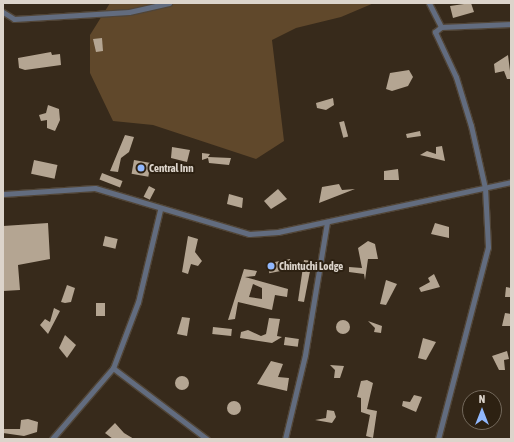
<!DOCTYPE html>
<html>
<head>
<meta charset="utf-8">
<style>
	body { margin:0 }
	#map { position:relative; width:514px; height:442px; overflow:hidden; background:#372a1b; font-family:"Asap Condensed",sans-serif }
	div>[style] { position:absolute }
	[style*='--x'] { left:calc(var(--x)*1px); top:calc(var(--y)*1px); width:calc(var(--w)*1px); rotate:calc(var(--a)*1deg) }
	.green>* { inset:0; background:#60482b }
	.building>* { inset:0; background:#b4a592; transform-origin:0 0 }
	.round { border-radius:50% }
	.roads { filter:drop-shadow(1px 0 #514537) drop-shadow(-1px 0 #514537) drop-shadow(0 1px #514537) drop-shadow(0 -1px #514537) }
	.street>* { height:5px; margin:-2.5px; padding:0 2.5px; transform-origin:2.5px; border-radius:2.5px; background:#626c7f }
	.dots>* { width:11px; height:11px; translate:-50% -50%; box-sizing:border-box; border:2px solid #2d2112; border-radius:50% }
	span { translate:-50% -50%; white-space:nowrap; text-align:center; line-height:1.15; -webkit-text-stroke:4px #2d2112; paint-order:stroke }
	.poi-label { font-size:11px; color:#dcd4cb; font-weight:700 }
	.left { translate:0 -50%; text-align:left }
	.frame { position:absolute; inset:0; border:4px solid #dcd4cb; pointer-events:none }
	.north { position:absolute; left:462px; top:390px; width:40px; height:40px; box-sizing:border-box; background:#2d2112; border:1px solid #73695c; border-radius:50%; rotate:0deg; font-size:11px; font-weight:700; line-height:16px; text-align:center; color:#dcd4cb }
	.north::after { content:''; display:block; margin:auto; width:14px; height:18px; background:#91b8fd; clip-path:polygon(50% 0,100% 100%,50% 72%,0 100%) }
</style>
</head>
<body>
<div id="map">
	<div class="green">
		<div style="clip-path:polygon(110px 3px,374px 3px,341px 17px,296px 28px,272px 40px,284px 141px,256px 159px,153px 125px,113px 121px,90px 73px,90px 35px)"></div>
	</div>
	<div class="building">
		<div style="clip-path:polygon(471px 3px,474px 12px,453px 18px,450px 6px)"></div>
		<div style="clip-path:polygon(102px 38px,103px 51px,96px 52px,93px 39px)"></div>
		<div style="clip-path:polygon(51px 52px,52px 55px,60px 54px,61px 65px,25px 70px,19px 68px,18px 58px)"></div>
		<div style="clip-path:polygon(508px 55px,511px 79px,507px 79px,504px 71px,495px 73px,494px 64px)"></div>
		<div style="clip-path:polygon(409px 70px,413px 77px,408px 86px,392px 91px,386px 89px,390px 73px)"></div>
		<div style="clip-path:polygon(333px 98px,334px 105px,326px 110px,317px 108px,316px 103px)"></div>
		<div style="clip-path:polygon(48px 105px,59px 109px,60px 120px,55px 131px,47px 128px,47px 120px,41px 121px,39px 115px,46px 113px)"></div>
		<div style="left:344px;top:121px;width:16px;height:5px;rotate:75deg"></div>
		<div style="clip-path:polygon(420px 131px,421px 136px,407px 138px,406px 134px)"></div>
		<div style="clip-path:polygon(125px 135px,134px 137px,129px 152px,121px 158px,118px 172px,110px 171px)"></div>
		<div style="clip-path:polygon(442px 146px,445px 161px,420px 155px,427px 151px,436px 154px,436px 147px)"></div>
		<div style="clip-path:polygon(172px 147px,190px 150px,187px 162px,171px 158px)"></div>
		<div style="clip-path:polygon(202px 153px,210px 154px,208px 157px,231px 158px,229px 165px,209px 163px,208px 158px,202px 160px)"></div>
		<div style="left:34px;top:160px;width:24px;height:14px;rotate:12deg"></div>
		<div style="left:134px;top:160px;width:17px;height:14px;rotate:10deg"></div>
		<div style="clip-path:polygon(398px 169px,399px 180px,384px 180px,384px 171px)"></div>
		<div style="left:102px;top:173px;width:22px;height:7px;rotate:21deg"></div>
		<div style="clip-path:polygon(339px 184px,342px 190px,355px 189px,319px 203px,322px 187px)"></div>
		<div style="left:149px;top:186px;width:7px;height:12px;rotate:27deg"></div>
		<div style="clip-path:polygon(278px 189px,287px 199px,271px 209px,264px 201px)"></div>
		<div style="clip-path:polygon(229px 194px,243px 198px,242px 208px,227px 204px)"></div>
		<div style="clip-path:polygon(48px 223px,50px 259px,18px 265px,20px 290px,3px 291px,3px 226px)"></div>
		<div style="clip-path:polygon(435px 223px,449px 227px,449px 238px,431px 234px)"></div>
		<div style="left:105px;top:236px;width:13px;height:10px;rotate:13deg"></div>
		<div style="clip-path:polygon(188px 236px,198px 239px,195px 252px,202px 261px,198px 266px,191px 264px,188px 274px,182px 272px)"></div>
		<div style="clip-path:polygon(368px 241px,375px 244px,378px 259px,368px 259px,365px 280px,364px 274px,349px 272px,349px 267px,362px 268px,358px 248px)"></div>
		<div style="left:290px;top:259px;width:10px;height:23px;rotate:79deg"></div>
		<div style="clip-path:polygon(304px 260px,312px 261px,304px 302px,298px 301px)"></div>
		<div style="clip-path:polygon(evenodd,244px 269px,257px 271px,255px 276px,245px 277px,288px 289px,287px 297px,275px 295px,272px 310px,238px 302px,235px 319px,228px 320px,244px 269px,253px 284px,262px 288px,262px 299px,249px 297px,253px 284px)"></div>
		<div style="clip-path:polygon(434px 274px,440px 287px,421px 292px,419px 288px,430px 282px,428px 278px)"></div>
		<div style="clip-path:polygon(386px 280px,397px 284px,386px 305px,380px 304px)"></div>
		<div style="clip-path:polygon(67px 285px,75px 288px,71px 302px,65px 303px,61px 302px)"></div>
		<div style="clip-path:polygon(506px 287px,511px 288px,511px 297px,505px 297px)"></div>
		<div style="left:96px;top:303px;width:9px;height:13px"></div>
		<div style="clip-path:polygon(54px 308px,60px 311px,48px 334px,40px 325px,45px 319px,50px 322px)"></div>
		<div style="clip-path:polygon(505px 313px,511px 314px,511px 326px,502px 326px)"></div>
		<div style="clip-path:polygon(182px 317px,190px 318px,187px 336px,177px 334px)"></div>
		<div style="clip-path:polygon(269px 318px,280px 319px,277px 336px,282px 337px,272px 343px,240px 338px,241px 332px,248px 330px,261px 336px,266px 334px)"></div>
		<div class="round" style="left:336px;top:320px;width:14px;height:14px"></div>
		<div style="clip-path:polygon(368px 321px,382px 326px,381px 333px,374px 332px,375px 328px)"></div>
		<div style="left:213px;top:327px;width:19px;height:7px;rotate:6deg"></div>
		<div style="clip-path:polygon(65px 335px,76px 345px,67px 358px,59px 348px)"></div>
		<div style="left:285px;top:337px;width:14px;height:8px;rotate:8deg"></div>
		<div style="clip-path:polygon(423px 338px,436px 342px,426px 360px,418px 358px)"></div>
		<div style="clip-path:polygon(507px 351px,509px 359px,504px 360px,505px 370px,499px 370px,492px 356px)"></div>
		<div style="clip-path:polygon(271px 361px,283px 364px,278px 377px,289px 378px,287px 391px,257px 384px)"></div>
		<div style="clip-path:polygon(330px 365px,344px 366px,340px 378px,334px 378px,335px 370px)"></div>
		<div class="round" style="left:175px;top:376px;width:14px;height:14px"></div>
		<div style="clip-path:polygon(367px 380px,373px 383px,367px 409px,377px 411px,373px 438px,366px 436px,370px 415px,361px 412px,361px 398px,357px 397px,361px 381px)"></div>
		<div style="clip-path:polygon(414px 395px,422px 397px,416px 412px,402px 406px,403px 401px,410px 402px)"></div>
		<div class="round" style="left:227px;top:401px;width:14px;height:14px"></div>
		<div style="clip-path:polygon(327px 410px,334px 411px,336px 417px,332px 423px,315px 420px,326px 418px)"></div>
		<div style="clip-path:polygon(28px 419px,38px 422px,37px 432px,24px 436px,3px 433px,3px 429px,20px 429px,21px 420px)"></div>
		<div style="clip-path:polygon(115px 423px,124px 433px,134px 439px,113px 439px,105px 433px)"></div>
	</div>
	<div class="roads">
		<div class="street">
			<div style="--x:429;--y:3;--w:27;--a:63"></div>
			<div style="--x:3;--y:12;--w:13;--a:32"></div>
			<div style="--x:14;--y:19;--w:115;--a:-3.5"></div>
			<div style="--x:129;--y:12;--w:41;--a:-12.7"></div>
			<div style="--x:3;--y:194;--w:92;--a:-3.7"></div>
			<div style="--x:95;--y:188;--w:161;--a:16.6"></div>
			<div style="--x:249;--y:234;--w:29;--a:-4"></div>
			<div style="--x:278;--y:232;--w:238;--a:-12.1"></div>
			<div style="--x:160;--y:210;--w:95;--a:103.4"></div>
			<div style="--x:138;--y:302;--w:71;--a:110.7"></div>
			<div style="--x:113;--y:368;--w:118;--a:37.1"></div>
			<div style="--x:52;--y:439;--w:94;--a:-49.3"></div>
			<div style="--x:285;--y:439;--w:86;--a:-76.6"></div>
			<div style="--x:305;--y:355;--w:135;--a:-80.6"></div>
			<div style="--x:438;--y:439;--w:198;--a:-75.4"></div>
			<div style="--x:488;--y:247;--w:59;--a:-92.9"></div>
			<div style="--x:485;--y:188;--w:64;--a:-102.7"></div>
			<div style="--x:471;--y:126;--w:51;--a:-107"></div>
			<div style="--x:456;--y:77;--w:50;--a:-115"></div>
			<div style="--x:435;--y:32;--w:8;--a:-40"></div>
			<div style="--x:441;--y:27;--w:70;--a:-2.5"></div>
		</div>
	</div>
	<div class="dots">
		<div style="left:141px;top:168px;background:#91b8fd"></div>
		<div style="left:271px;top:266px;background:#91b8fd"></div>
	</div>
	<div class="poi-label">
		<span class="left" style="left:149px;top:168px">Central Inn</span>
		<span class="left" style="left:279px;top:266px">Chintuchi Lodge</span>
	</div>
	<div class="frame"></div>
	<div class="north">N</div>
</div>
</body>
</html>
